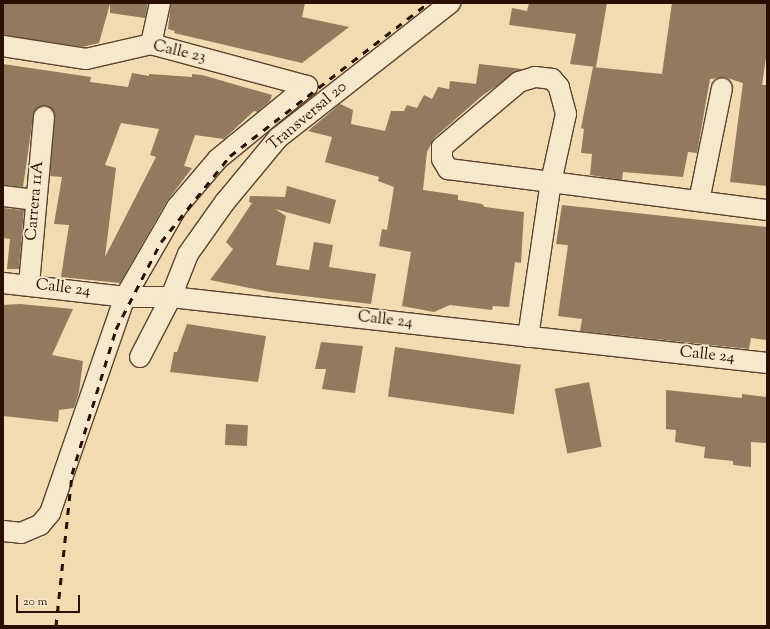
<!DOCTYPE html>
<html>
<head>
<meta charset="utf-8">
<style>
	body { margin:0 }
	#map { position:relative; width:770px; height:629px; overflow:hidden; background:#f0dcb0; font-family:"Sorts Mill Goudy",serif }
	div>[style] { position:absolute }
	[style*='--x'] { left:calc(var(--x)*1px); top:calc(var(--y)*1px); width:calc(var(--w)*1px); rotate:calc(var(--a)*1deg) }
	.building>* { inset:0; background:#917a5d; transform-origin:0 0 }
	.roads { filter:drop-shadow(1px 0 #5c422e) drop-shadow(-1px 0 #5c422e) drop-shadow(0 1px #5c422e) drop-shadow(0 -1px #5c422e) }
	.minor>* { height:20px; margin:-10px; padding:0 10px; transform-origin:10px; border-radius:10px; background:#f5e8cc }
	.rail>* { height:3px; margin-top:-1.5px; transform-origin:0; background:repeating-linear-gradient(90deg,#2b0f03 0 7px,transparent 0 14px) }
	span { translate:-50% -50%; white-space:nowrap; text-align:center; line-height:1.15; -webkit-text-stroke:4px #f5e8cc; paint-order:stroke }
	.street-label { font-size:16px; color:#2b0f03 }
	.frame { position:absolute; inset:0; border:4px solid #2b0f03; pointer-events:none }
	.scale { position:absolute; left:16px; top:595px; width:64px; height:18px; box-sizing:border-box; border:2px solid #2b0f03; border-top:0; padding-left:5px; font-size:12px; line-height:14px; white-space:nowrap; color:#2b0f03; -webkit-text-stroke:3px #f5e8cc; paint-order:stroke }
</style>
</head>
<body>
<div id="map">
	<div class="building">
		<div style="clip-path:polygon(3px 3px,148px 3px,145px 18px,110px 13px,110px 4px,99px 43px,82px 47px,3px 35px)"></div>
		<div style="clip-path:polygon(171px 3px,305px 3px,302px 17px,349px 27px,302px 63px,174px 33px,175px 31px,168px 29px)"></div>
		<div style="clip-path:polygon(529px 3px,607px 3px,596px 67px,570px 64px,576px 34px,509px 25px,512px 8px,527px 11px)"></div>
		<div style="clip-path:polygon(672px 3px,767px 3px,767px 51px,762px 85px,767px 85px,767px 186px,730px 182px,743px 83px,724px 77px,710px 79px,697px 153px,688px 152px,683px 177px,623px 172px,622px 180px,590px 175px,592px 154px,581px 153px,584px 129px,581px 128px,593px 67px,662px 74px)"></div>
		<div style="clip-path:polygon(evenodd,3px 64px,91px 77px,90px 82px,128px 87px,132px 73px,149px 76px,149px 74px,192px 77px,192px 74px,202px 75px,272px 95px,270px 101px,257px 112px,254px 111px,224px 139px,195px 135px,184px 166px,192px 168px,167px 201px,120px 283px,61px 277px,69px 225px,54px 224px,62px 177px,50px 176px,55px 113px,45px 106px,34px 111px,23px 187px,3px 185px,3px 64px,121px 123px,159px 129px,150px 155px,156px 157px,105px 257px,116px 168px,105px 165px,121px 123px)"></div>
		<div style="clip-path:polygon(479px 64px,522px 69px,483px 95px,434px 138px,427px 152px,423px 190px,458px 195px,458px 200px,482px 204px,485px 207px,524px 212px,521px 263px,515px 262px,509px 307px,493px 306px,492px 310px,450px 305px,434px 312px,402px 306px,411px 252px,379px 246px,382px 229px,387px 230px,394px 187px,378px 181px,379px 177px,325px 162px,332px 137px,308px 131px,340px 104px,353px 110px,351px 124px,385px 131px,391px 111px,404px 111px,407px 105px,417px 108px,424px 95px,432px 99px,438px 87px,449px 89px,450px 81px,476px 84px)"></div>
		<div style="clip-path:polygon(287px 186px,336px 200px,330px 224px,275px 209px,286px 216px,276px 265px,309px 270px,314px 242px,333px 245px,329px 267px,376px 274px,371px 304px,270px 292px,210px 280px,233px 249px,226px 242px,252px 203px,249px 202px,250px 196px,285px 197px)"></div>
		<div style="clip-path:polygon(562px 205px,767px 227px,767px 340px,751px 338px,749px 349px,580px 331px,582px 319px,558px 316px,568px 245px,556px 244px)"></div>
		<div style="clip-path:polygon(3px 208px,24px 210px,19px 269px,7px 269px,10px 239px,3px 238px)"></div>
		<div style="clip-path:polygon(20px 304px,73px 309px,52px 355px,83px 361px,79px 392px,74px 408px,59px 410px,58px 422px,3px 416px,3px 305px)"></div>
		<div style="clip-path:polygon(187px 324px,266px 336px,258px 382px,170px 372px,174px 352px,177px 352px)"></div>
		<div style="clip-path:polygon(321px 342px,363px 346px,355px 393px,322px 389px,326px 369px,315px 369px)"></div>
		<div style="left:395px;top:347px;width:127px;height:50px;rotate:8deg"></div>
		<div style="left:589px;top:382px;width:66px;height:35px;rotate:79deg"></div>
		<div style="clip-path:polygon(666px 390px,742px 398px,742px 394px,767px 397px,767px 443px,751px 442px,751px 467px,733px 465px,733px 461px,704px 458px,705px 447px,675px 442px,676px 430px,666px 429px)"></div>
		<div style="left:226px;top:424px;width:22px;height:21px;rotate:3deg"></div>
	</div>
	<div class="roads">
		<div class="minor">
			<div style="--x:151;--y:44;--w:42;--a:-77.6"></div>
			<div style="--x:3;--y:46;--w:84;--a:8.9"></div>
			<div style="--x:86;--y:59;--w:67;--a:-13"></div>
			<div style="--x:151;--y:44;--w:162;--a:15.1"></div>
			<div style="--x:3;--y:196;--w:33;--a:7"></div>
			<div style="--x:699;--y:201;--w:115;--a:-78.5"></div>
			<div style="--x:3;--y:283;--w:123;--a:6.5"></div>
			<div style="--x:125;--y:297;--w:46;--a:0"></div>
			<div style="--x:171;--y:297;--w:600;--a:6.32"></div>
			<div style="--x:29;--y:285;--w:169;--a:-84.9"></div>
			<div style="--x:528;--y:337;--w:157;--a:-81.6"></div>
			<div style="--x:551;--y:182;--w:70;--a:-77.6"></div>
			<div style="--x:566;--y:114;--w:28;--a:-105"></div>
			<div style="--x:559;--y:87;--w:11;--a:-131"></div>
			<div style="--x:552;--y:79;--w:17;--a:-173"></div>
			<div style="--x:535;--y:77;--w:17;--a:163"></div>
			<div style="--x:519;--y:82;--w:101;--a:139.8"></div>
			<div style="--x:442;--y:147;--w:12;--a:90"></div>
			<div style="--x:442;--y:159;--w:12;--a:59"></div>
			<div style="--x:448;--y:169;--w:104;--a:7.2"></div>
			<div style="--x:551;--y:182;--w:218;--a:7.4"></div>
			<div style="--x:140;--y:357;--w:68;--a:-62.7"></div>
			<div style="--x:171;--y:297;--w:46;--a:-68.4"></div>
			<div style="--x:188;--y:254;--w:64;--a:-54.6"></div>
			<div style="--x:225;--y:202;--w:83;--a:-50.4"></div>
			<div style="--x:278;--y:138;--w:219;--a:-38.1"></div>
			<div style="--x:3;--y:531;--w:18;--a:6"></div>
			<div style="--x:21;--y:533;--w:21;--a:-23"></div>
			<div style="--x:40;--y:525;--w:16;--a:-50"></div>
			<div style="--x:50;--y:513;--w:229;--a:-70.9"></div>
			<div style="--x:125;--y:297;--w:104;--a:-60"></div>
			<div style="--x:177;--y:207;--w:63;--a:-49.5"></div>
			<div style="--x:218;--y:159;--w:115;--a:-39.4"></div>
		</div>
	</div>
	<div class="rail">
		<div style="--x:56;--y:626;--w:153;--a:-84"></div>
		<div style="--x:72;--y:474;--w:152;--a:-73.1"></div>
		<div style="--x:116;--y:329;--w:98;--a:-62.7"></div>
		<div style="--x:161;--y:242;--w:110;--a:-51.3"></div>
		<div style="--x:230;--y:156;--w:250;--a:-37.7"></div>
	</div>
	<div class="street-label">
		<span style="left:179px;top:53px;rotate:13deg">Calle 23</span>
		<span style="left:308px;top:117px;rotate:-40deg">Transversal 20</span>
		<span style="left:36px;top:201px;rotate:-85deg">Carrera 11A</span>
		<span style="left:63px;top:289px;rotate:7deg">Calle 24</span>
		<span style="left:385px;top:321px;rotate:6deg">Calle 24</span>
		<span style="left:707px;top:356px;rotate:6deg">Calle 24</span>
	</div>
	<div class="frame"></div>
	<div class="scale">20 m</div>
</div>
</body>
</html>
